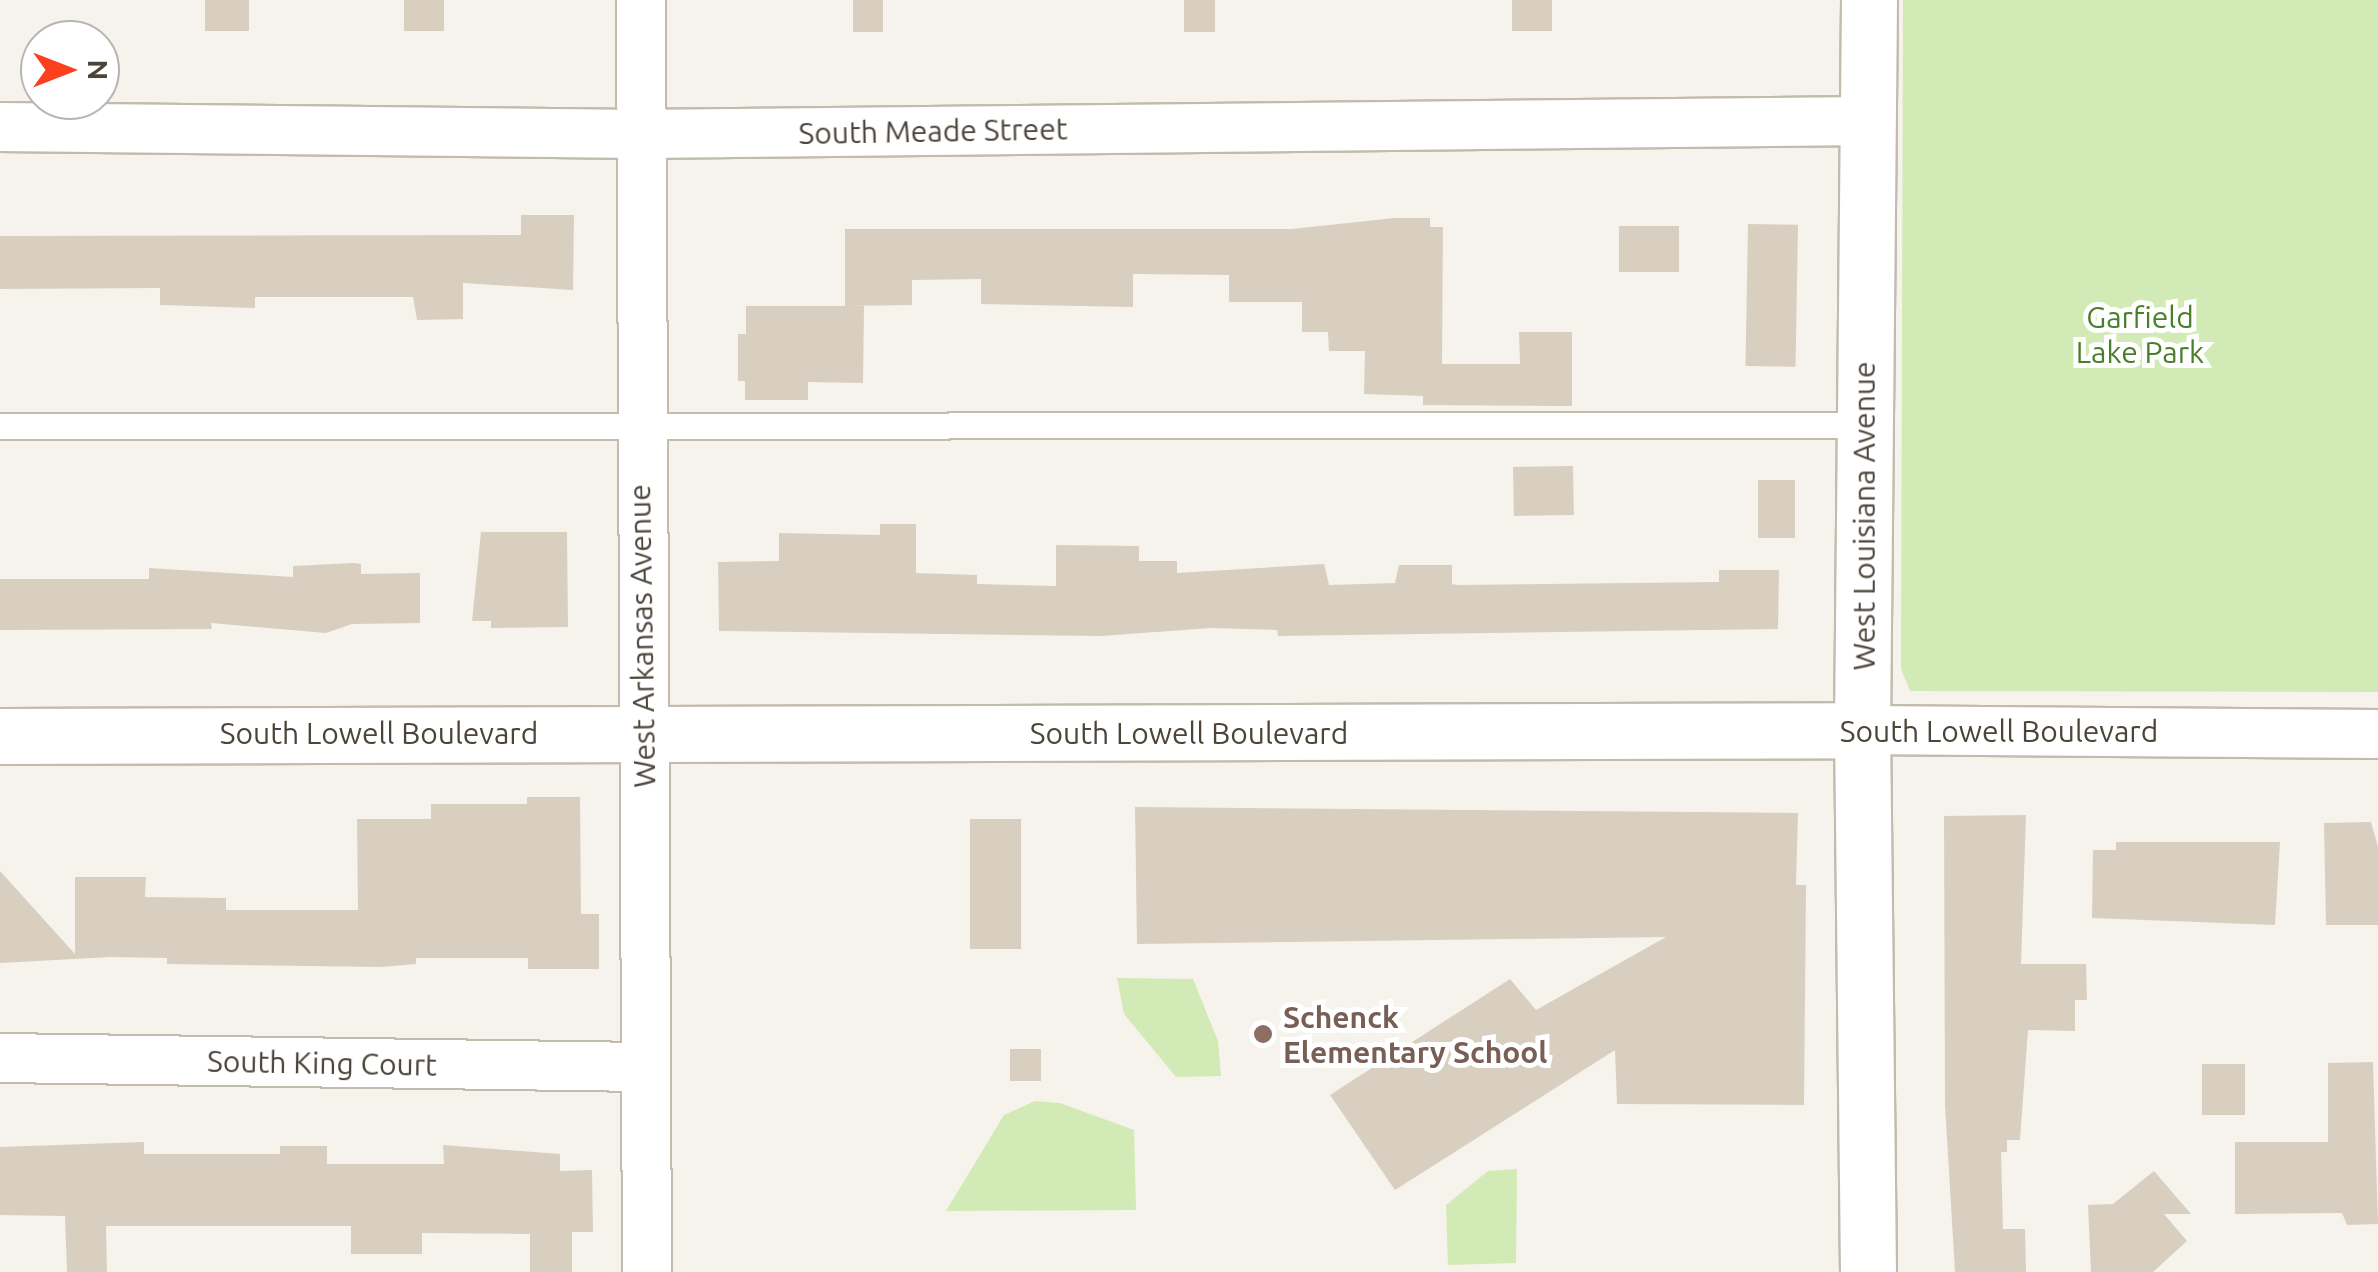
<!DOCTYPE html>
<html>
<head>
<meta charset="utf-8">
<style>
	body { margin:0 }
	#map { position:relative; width:2378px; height:1272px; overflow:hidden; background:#f6f3ec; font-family:Ubuntu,sans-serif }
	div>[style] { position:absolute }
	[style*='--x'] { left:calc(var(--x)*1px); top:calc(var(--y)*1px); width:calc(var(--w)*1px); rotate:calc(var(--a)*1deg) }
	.green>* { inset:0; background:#d2eab5 }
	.building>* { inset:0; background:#d8cfc1; transform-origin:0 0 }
	.roads { filter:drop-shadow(2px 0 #c2bbae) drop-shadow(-2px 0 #c2bbae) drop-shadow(0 2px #c2bbae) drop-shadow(0 -2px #c2bbae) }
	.service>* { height:25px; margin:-12.5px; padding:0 12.5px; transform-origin:12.5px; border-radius:12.5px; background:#fff }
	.minor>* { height:48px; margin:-24px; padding:0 24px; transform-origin:24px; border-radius:24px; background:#fff }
	.tertiary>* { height:55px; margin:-27.5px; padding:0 27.5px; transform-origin:27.5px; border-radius:27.5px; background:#fff }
	.dots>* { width:28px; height:28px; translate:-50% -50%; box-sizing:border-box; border:5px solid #fff; border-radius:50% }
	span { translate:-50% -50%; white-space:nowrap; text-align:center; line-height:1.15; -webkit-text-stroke:10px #fff; paint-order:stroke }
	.street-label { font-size:30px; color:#4b4439 }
	.park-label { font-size:30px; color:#4a7f2a }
	.education-label { font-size:30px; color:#785e54; font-weight:700 }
	.left { translate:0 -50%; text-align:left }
	.north { position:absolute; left:20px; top:20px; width:100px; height:100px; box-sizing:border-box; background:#fff; border:2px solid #b7b4b0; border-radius:50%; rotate:90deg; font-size:28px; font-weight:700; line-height:40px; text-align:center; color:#4b4439 }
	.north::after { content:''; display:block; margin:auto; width:35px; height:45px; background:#fc3f1d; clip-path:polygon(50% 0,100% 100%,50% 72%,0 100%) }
</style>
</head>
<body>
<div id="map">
	<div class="green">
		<div style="clip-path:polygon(1903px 0,2378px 0,2378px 692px,1910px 691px,1901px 669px)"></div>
		<div style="clip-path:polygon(1117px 978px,1193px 979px,1218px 1041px,1221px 1076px,1176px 1077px,1124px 1014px)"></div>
		<div style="clip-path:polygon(1035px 1101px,1060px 1103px,1134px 1130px,1136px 1210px,946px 1211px,1004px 1115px)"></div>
		<div style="clip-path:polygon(1517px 1169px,1516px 1263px,1448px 1265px,1446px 1205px,1488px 1171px)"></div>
	</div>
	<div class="building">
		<div style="left:205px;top:0;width:44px;height:31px"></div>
		<div style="left:404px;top:0;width:40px;height:31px"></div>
		<div style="left:853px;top:0;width:30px;height:32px"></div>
		<div style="left:1184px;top:0;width:31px;height:32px"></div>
		<div style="left:1512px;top:0;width:40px;height:31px"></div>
		<div style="clip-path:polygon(521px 215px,574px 215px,573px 290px,463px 283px,463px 319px,417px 320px,413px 297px,255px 297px,255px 308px,160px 305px,160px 288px,0 289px,0 236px,521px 235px)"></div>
		<div style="clip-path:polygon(1394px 218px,1430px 218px,1430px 227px,1443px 227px,1442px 364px,1520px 364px,1519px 332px,1572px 332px,1572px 406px,1423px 405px,1423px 396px,1364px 394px,1365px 351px,1329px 351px,1328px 332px,1302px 332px,1302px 302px,1229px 302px,1229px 275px,1133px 274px,1133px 307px,981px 304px,981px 279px,912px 280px,912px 305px,845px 306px,845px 229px,1292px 229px)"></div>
		<div style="left:1748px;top:224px;width:50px;height:142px;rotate:1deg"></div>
		<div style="left:1679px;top:226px;width:46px;height:60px;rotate:90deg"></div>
		<div style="clip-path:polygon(746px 306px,864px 306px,863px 383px,808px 382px,808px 400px,745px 400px,745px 381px,738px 381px,738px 334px,746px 334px)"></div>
		<div style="left:1573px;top:466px;width:49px;height:60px;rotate:89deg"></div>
		<div style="left:1758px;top:480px;width:37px;height:58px"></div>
		<div style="clip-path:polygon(880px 524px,916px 524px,916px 573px,977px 575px,977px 584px,1056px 586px,1056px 545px,1139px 546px,1139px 561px,1177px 561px,1177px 573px,1324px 564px,1329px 585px,1395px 583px,1399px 565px,1452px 565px,1452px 584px,1457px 585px,1719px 582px,1719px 570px,1779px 570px,1778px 629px,1278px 636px,1277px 630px,1211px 628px,1101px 636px,719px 631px,718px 562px,779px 561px,779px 533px,880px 535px)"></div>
		<div style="clip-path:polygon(481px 532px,567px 532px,568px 627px,491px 628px,491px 621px,472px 621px)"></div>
		<div style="clip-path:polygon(353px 563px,361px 564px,361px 574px,420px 573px,420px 623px,352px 624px,326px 633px,211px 623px,212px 629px,0 630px,0 579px,149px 579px,149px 568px,293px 577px,293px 566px)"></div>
		<div style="clip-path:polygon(527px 797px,580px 797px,581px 914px,599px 914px,599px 969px,528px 969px,528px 958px,416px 958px,416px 964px,381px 967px,167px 964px,167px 958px,111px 957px,0 963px,0 871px,75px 954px,75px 877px,146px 877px,145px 897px,226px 898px,226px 910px,358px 910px,357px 819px,431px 819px,431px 804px,527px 804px)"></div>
		<div style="clip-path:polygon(1135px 807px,1798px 813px,1796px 885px,1806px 885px,1804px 1105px,1617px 1104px,1615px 1050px,1395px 1190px,1330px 1095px,1510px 979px,1536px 1010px,1666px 937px,1137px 944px)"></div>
		<div style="clip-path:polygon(2026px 815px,2021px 964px,2086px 964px,2087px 1000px,2075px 1000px,2075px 1031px,2028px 1030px,2020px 1140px,2007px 1140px,2007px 1152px,2001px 1152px,2003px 1229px,2025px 1229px,2026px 1272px,1955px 1272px,1945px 1105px,1944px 816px)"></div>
		<div style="left:970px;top:819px;width:51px;height:130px"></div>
		<div style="clip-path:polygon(2371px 822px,2378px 847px,2378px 925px,2326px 925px,2324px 823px)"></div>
		<div style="clip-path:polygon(2116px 842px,2280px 842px,2275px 925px,2092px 918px,2093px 850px,2116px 850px)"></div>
		<div style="left:1010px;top:1049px;width:31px;height:32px"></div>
		<div style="clip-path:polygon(2373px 1062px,2378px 1224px,2347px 1225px,2342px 1213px,2235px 1214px,2235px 1142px,2328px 1142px,2328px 1063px)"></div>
		<div style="left:2202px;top:1064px;width:43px;height:51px"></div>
		<div style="clip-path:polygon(144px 1142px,144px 1154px,280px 1154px,280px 1146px,327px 1146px,327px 1164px,444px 1164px,443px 1145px,560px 1154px,560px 1171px,592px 1170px,593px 1232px,572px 1232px,572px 1272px,530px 1272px,530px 1234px,422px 1233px,422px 1254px,351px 1254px,351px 1226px,106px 1226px,107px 1272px,67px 1272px,65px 1216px,0 1215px,0 1147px)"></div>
		<div style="clip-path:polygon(2154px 1171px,2191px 1214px,2164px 1214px,2187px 1241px,2153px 1272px,2091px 1272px,2088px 1205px,2113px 1204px)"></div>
	</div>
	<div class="roads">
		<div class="service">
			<div style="--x:0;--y:426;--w:1865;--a:-0.03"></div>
		</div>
		<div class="minor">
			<div style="--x:641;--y:0;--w:1272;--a:89.73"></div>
			<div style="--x:0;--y:127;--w:641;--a:0.63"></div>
			<div style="--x:641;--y:134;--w:1226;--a:-0.61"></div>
			<div style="--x:1862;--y:730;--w:516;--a:0.44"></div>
			<div style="--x:0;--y:1058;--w:645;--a:0.8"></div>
		</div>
		<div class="tertiary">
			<div style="--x:0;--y:736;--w:1862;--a:-0.18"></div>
			<div style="--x:1868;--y:1272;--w:542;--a:-90.63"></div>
			<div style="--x:1862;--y:730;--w:730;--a:-89.45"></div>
		</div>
	</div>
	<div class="dots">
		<div style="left:1263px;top:1034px;background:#8d6e63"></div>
	</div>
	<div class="street-label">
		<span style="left:933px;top:131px;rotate:-1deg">South Meade Street</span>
		<span style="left:1864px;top:516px;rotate:-90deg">West Louisiana Avenue</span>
		<span style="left:642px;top:636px;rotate:-91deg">West Arkansas Avenue</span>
		<span style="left:1999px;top:731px">South Lowell Boulevard</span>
		<span style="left:379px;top:733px">South Lowell Boulevard</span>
		<span style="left:1189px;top:733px">South Lowell Boulevard</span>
		<span style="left:322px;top:1063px;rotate:1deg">South King Court</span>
	</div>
	<div class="park-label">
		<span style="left:2140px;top:334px">Garfield<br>Lake Park</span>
	</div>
	<div class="education-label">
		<span class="left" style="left:1283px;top:1034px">Schenck<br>Elementary School</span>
	</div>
	<div class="north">N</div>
</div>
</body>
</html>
